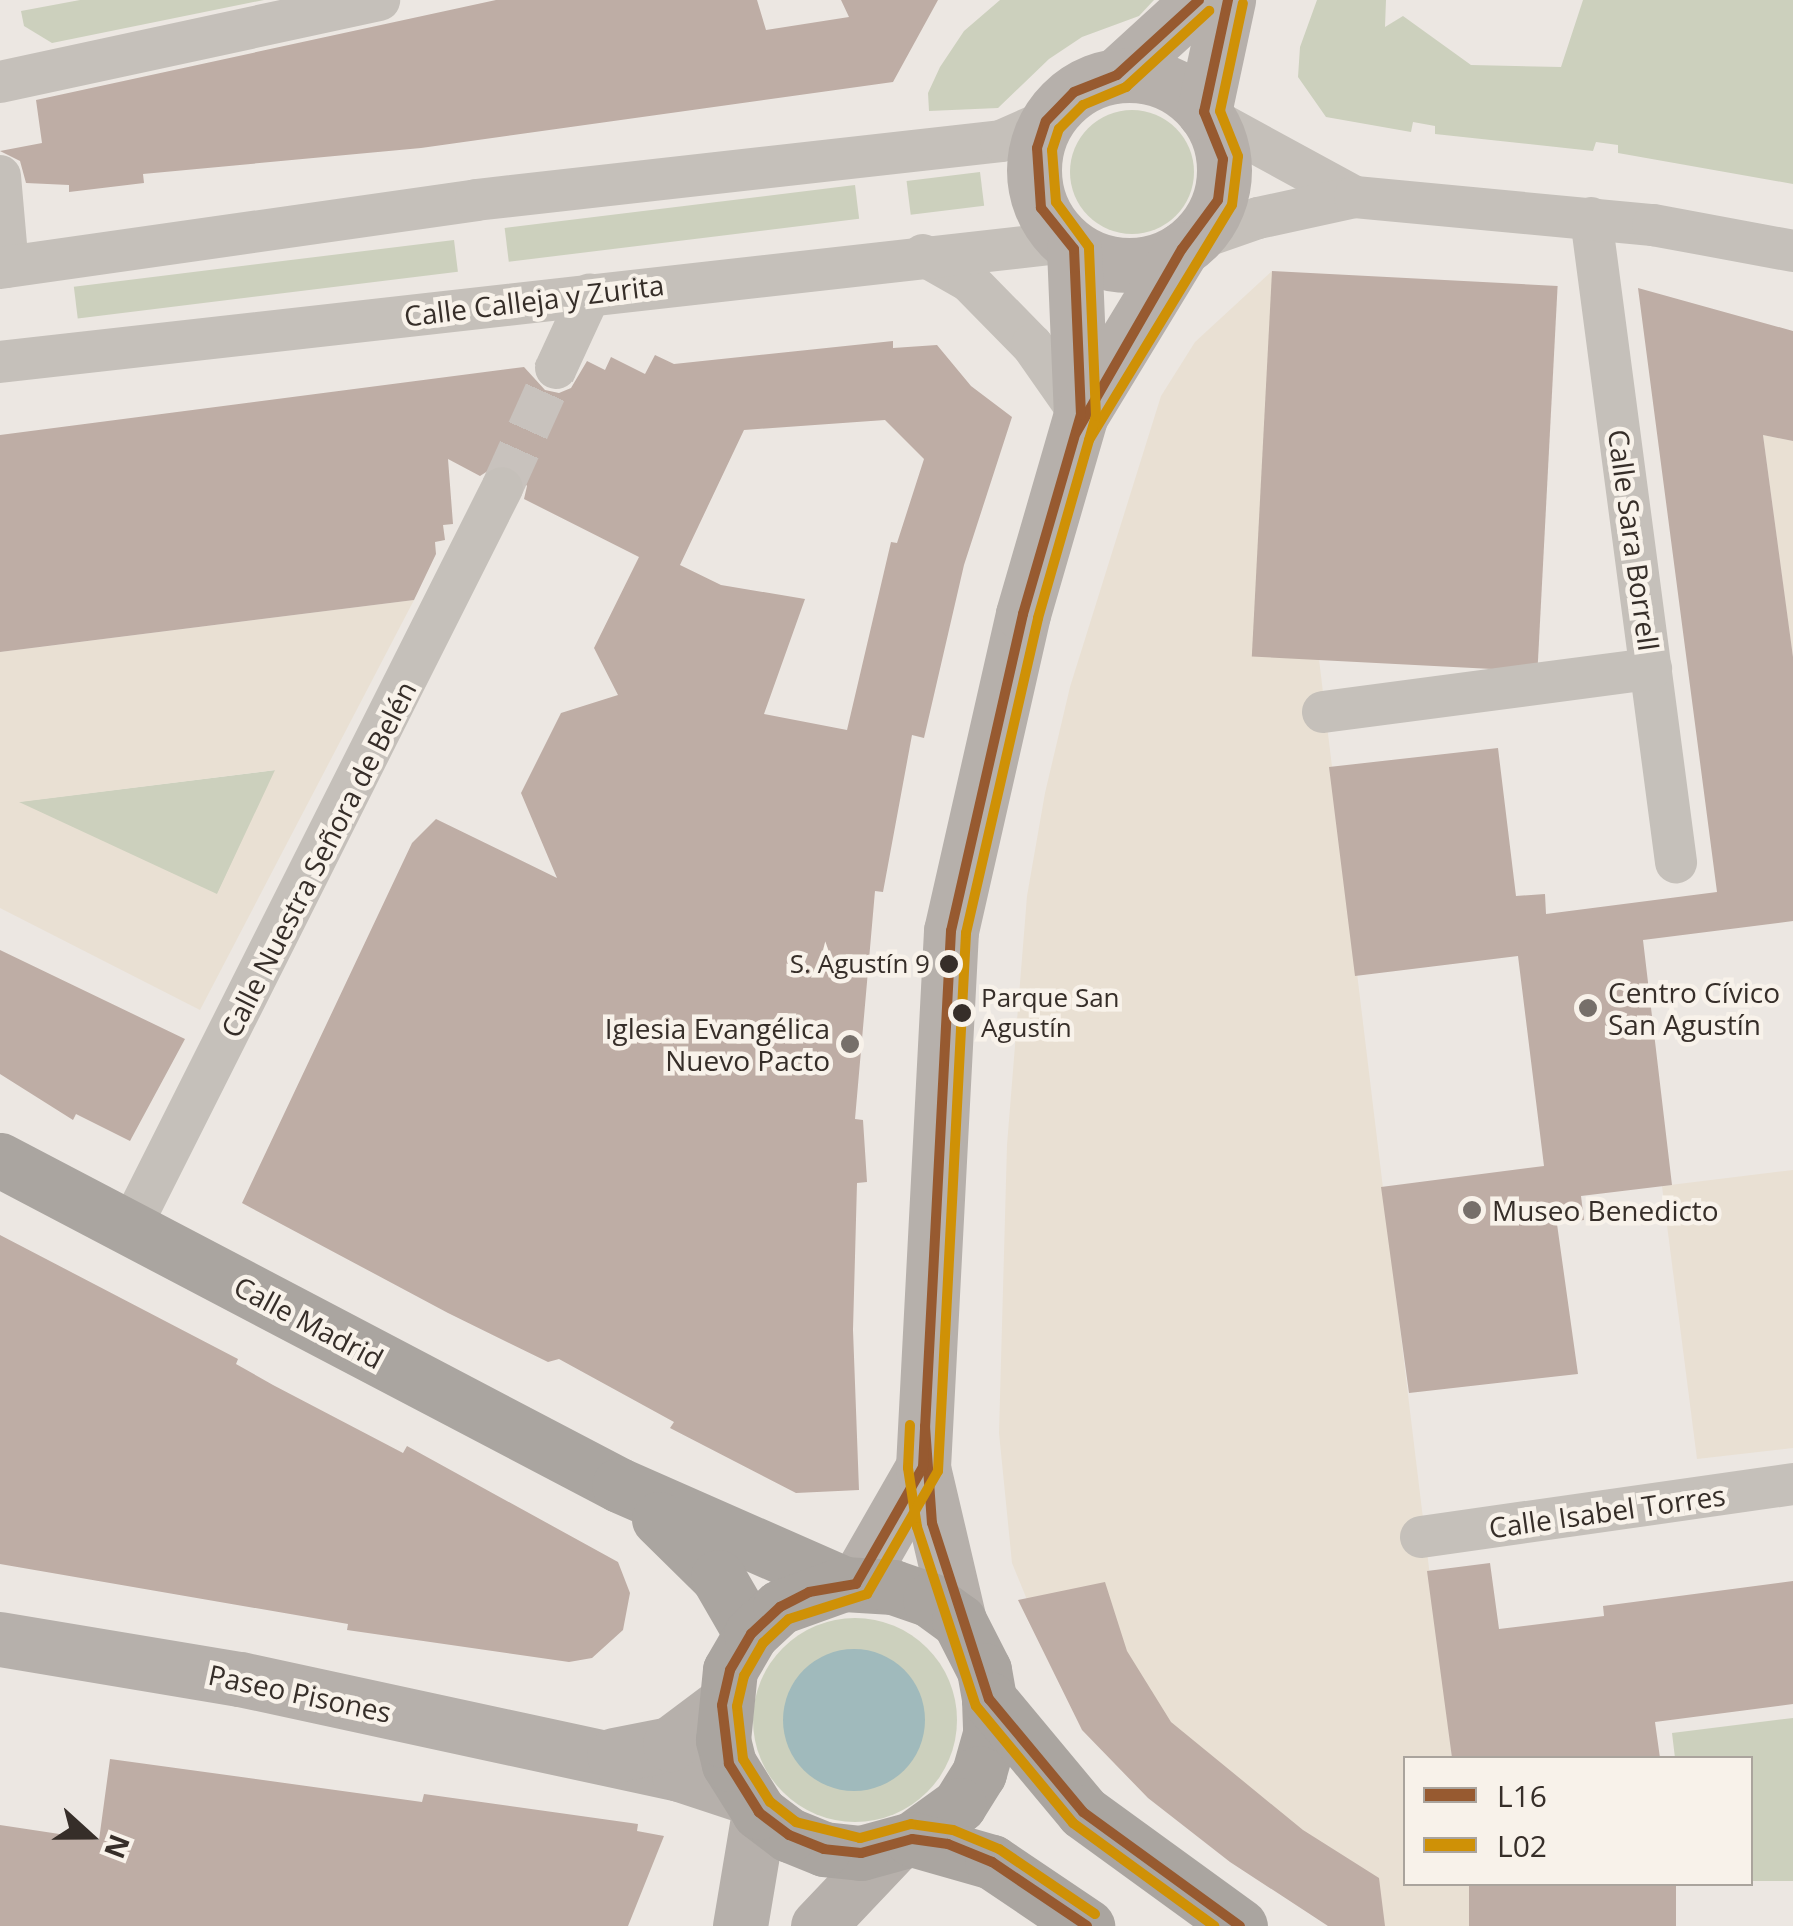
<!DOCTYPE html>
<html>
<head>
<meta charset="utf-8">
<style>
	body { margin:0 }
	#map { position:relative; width:1793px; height:1926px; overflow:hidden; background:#ece7e2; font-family:"Open Sans",sans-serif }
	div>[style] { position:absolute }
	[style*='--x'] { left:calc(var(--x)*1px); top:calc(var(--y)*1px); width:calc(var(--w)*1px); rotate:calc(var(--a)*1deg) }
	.green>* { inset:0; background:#ccd0bd; transform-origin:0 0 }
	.round { border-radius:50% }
	.plaza>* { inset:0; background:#e9e0d3 }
	.water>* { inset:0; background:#a0babc }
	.building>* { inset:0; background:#beada5; transform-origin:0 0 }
	.street-tunnel>* { height:42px; margin-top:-21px; transform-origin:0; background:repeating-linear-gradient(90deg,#c8c2bd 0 42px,transparent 0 63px) }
	.street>* { height:42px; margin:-21px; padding:0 21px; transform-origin:21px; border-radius:21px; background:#c5c0ba }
	.secondary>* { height:55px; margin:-27.5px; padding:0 27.5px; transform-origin:27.5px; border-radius:27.5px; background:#b6b0ab }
	.secondary>.ring { margin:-27.5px; padding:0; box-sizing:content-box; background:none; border:55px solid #b6b0ab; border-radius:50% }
	.primary>* { height:55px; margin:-27.5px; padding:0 27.5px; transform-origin:27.5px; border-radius:27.5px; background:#aaa5a0 }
	.bus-1>* { height:10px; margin:-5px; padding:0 5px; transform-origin:5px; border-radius:5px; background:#975a30 }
	.bus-2>* { height:10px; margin:-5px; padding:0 5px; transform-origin:5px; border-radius:5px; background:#cf9106 }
	.dots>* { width:28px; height:28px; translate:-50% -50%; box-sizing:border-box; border:5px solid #f8f2ea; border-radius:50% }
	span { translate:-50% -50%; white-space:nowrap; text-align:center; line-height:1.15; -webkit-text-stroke:9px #f8f2ea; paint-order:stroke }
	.bus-label { font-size:26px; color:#362e29 }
	.right { translate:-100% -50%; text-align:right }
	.left { translate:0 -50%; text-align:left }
	.street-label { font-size:28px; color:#362e29 }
	.poi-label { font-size:28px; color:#362e29 }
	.legend { position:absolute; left:1403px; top:1756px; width:350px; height:130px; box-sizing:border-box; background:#f8f2ea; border:2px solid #aaa49d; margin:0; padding:12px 18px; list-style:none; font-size:30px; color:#362e29 }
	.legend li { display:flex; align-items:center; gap:20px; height:50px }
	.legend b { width:50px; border:2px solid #aaa49d }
	.north { position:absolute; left:40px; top:1786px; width:100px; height:100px; -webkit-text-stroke:8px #f8f2ea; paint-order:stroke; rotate:111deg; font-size:28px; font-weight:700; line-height:40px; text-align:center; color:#362e29 }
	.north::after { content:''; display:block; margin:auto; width:35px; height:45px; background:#362e29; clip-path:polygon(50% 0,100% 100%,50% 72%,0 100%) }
</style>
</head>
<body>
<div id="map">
	<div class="green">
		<div style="clip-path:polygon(80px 0,264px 0,52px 43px,24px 26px,21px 11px)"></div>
		<div style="clip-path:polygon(1000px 0,1154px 0,1139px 16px,1082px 37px,1049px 59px,998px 108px,929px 111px,928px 93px,940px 67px,964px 31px)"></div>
		<div style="clip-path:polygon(1317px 0,1386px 0,1385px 27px,1403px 16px,1471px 65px,1561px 67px,1583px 0,1793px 0,1793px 184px,1618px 153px,1618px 145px,1596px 142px,1593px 151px,1435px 134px,1435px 126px,1413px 122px,1411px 132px,1326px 117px,1298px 77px,1300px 47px)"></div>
		<div class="round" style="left:1070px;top:110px;width:124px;height:124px"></div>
		<div style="left:980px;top:172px;width:34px;height:74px;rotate:83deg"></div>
		<div style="left:855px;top:185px;width:34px;height:353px;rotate:83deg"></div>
		<div style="left:454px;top:240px;width:32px;height:383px;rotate:83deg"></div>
		<div style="clip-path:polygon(276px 770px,217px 895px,17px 802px)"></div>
		<div class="round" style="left:753px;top:1618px;width:204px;height:204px"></div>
		<div style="clip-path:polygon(1793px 1718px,1793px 1881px,1751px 1881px,1750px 1758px,1675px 1758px,1672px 1733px)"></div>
	</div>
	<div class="plaza">
		<div style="clip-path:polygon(1272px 271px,1452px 1758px,1406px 1758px,1406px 1884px,1469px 1884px,1475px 1926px,1340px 1926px,1030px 1607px,1012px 1563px,999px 1433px,1007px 1145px,1027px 896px,1045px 793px,1070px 687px,1161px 396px,1195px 342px)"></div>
		<div style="clip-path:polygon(1763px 435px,1793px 441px,1793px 657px,1784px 592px)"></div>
		<div style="clip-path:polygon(evenodd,414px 600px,200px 1010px,0 908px,0 652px,414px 600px,275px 770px,217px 894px,19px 802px,20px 802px,275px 770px)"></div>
		<div style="clip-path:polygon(1793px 1170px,1793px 1448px,1697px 1459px,1662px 1186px)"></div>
	</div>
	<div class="water">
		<div class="round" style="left:783px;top:1649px;width:142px;height:142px"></div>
	</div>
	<div class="building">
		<div style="clip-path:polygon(496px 0,757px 0,766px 30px,849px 17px,841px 0,938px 0,893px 82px,421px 148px,143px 174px,144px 183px,69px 192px,69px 185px,26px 183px,20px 161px,0 151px,42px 143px,36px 100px)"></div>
		<div style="left:1272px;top:271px;width:286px;height:386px;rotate:3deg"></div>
		<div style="clip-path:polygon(1638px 288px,1793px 331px,1793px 441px,1763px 435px,1793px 657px,1793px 921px,1643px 940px,1672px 1185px,1581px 1196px,1584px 1220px,1557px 1224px,1578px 1374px,1409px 1393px,1381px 1187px,1544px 1166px,1518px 956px,1355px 976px,1329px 767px,1498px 748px,1516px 896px,1545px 894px,1546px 914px,1717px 892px)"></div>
		<div style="clip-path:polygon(evenodd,893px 341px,893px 348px,937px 345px,971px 386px,1012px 417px,964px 565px,924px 738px,912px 735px,883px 892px,875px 891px,855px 1119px,863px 1120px,867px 1182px,857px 1183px,853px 1330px,859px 1490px,796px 1493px,670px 1428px,674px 1422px,559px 1359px,548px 1362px,448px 1313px,242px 1203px,412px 843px,436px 819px,557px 878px,521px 793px,561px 713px,618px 695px,594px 648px,639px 557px,524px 499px,527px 486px,514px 466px,500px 463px,480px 476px,448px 459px,453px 524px,443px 525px,445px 540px,435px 542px,436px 554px,414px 600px,0 652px,0 435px,524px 367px,545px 390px,559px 393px,571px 388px,587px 361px,605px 370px,611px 357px,645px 374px,655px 355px,674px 364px,893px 341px,885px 420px,924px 459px,897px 543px,891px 542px,847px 730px,764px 714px,805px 599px,721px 585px,680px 565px,744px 430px,885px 420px)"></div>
		<div style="clip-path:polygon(0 950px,185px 1039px,130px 1141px,76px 1114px,73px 1120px,0 1074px)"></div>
		<div style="clip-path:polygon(0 1235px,238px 1359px,236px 1364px,273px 1385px,403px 1453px,407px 1446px,618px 1562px,630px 1593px,623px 1630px,592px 1658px,569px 1662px,347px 1630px,348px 1624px,0 1564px)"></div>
		<div style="clip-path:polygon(1490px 1563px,1499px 1629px,1604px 1616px,1603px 1606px,1793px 1581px,1793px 1704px,1655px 1722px,1660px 1758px,1452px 1758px,1427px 1571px)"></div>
		<div style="clip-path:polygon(1105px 1582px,1127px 1651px,1171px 1722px,1303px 1830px,1379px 1878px,1385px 1926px,1328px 1926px,1230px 1862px,1148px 1798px,1082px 1730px,1018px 1600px)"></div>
		<div style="clip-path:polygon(110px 1759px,422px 1802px,424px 1794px,638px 1824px,637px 1831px,664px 1836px,628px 1926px,0 1926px,0 1825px,99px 1840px)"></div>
		<div style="left:1469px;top:1884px;width:207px;height:42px"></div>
	</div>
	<div class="street-tunnel">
		<div style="--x:502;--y:488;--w:132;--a:-65.8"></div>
	</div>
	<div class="street">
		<div style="--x:0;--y:82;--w:388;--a:-12.2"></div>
		<div style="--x:1208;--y:117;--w:167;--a:28.6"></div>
		<div style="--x:0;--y:176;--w:91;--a:85"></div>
		<div style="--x:1591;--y:218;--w:650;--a:82.48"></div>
		<div style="--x:1192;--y:241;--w:70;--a:-19.2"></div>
		<div style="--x:1258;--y:218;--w:99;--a:-12.2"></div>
		<div style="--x:1355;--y:197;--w:299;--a:5.4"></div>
		<div style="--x:1653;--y:225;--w:142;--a:10.5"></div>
		<div style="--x:923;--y:255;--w:53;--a:29.5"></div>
		<div style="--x:969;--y:281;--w:90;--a:45.5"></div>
		<div style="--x:1032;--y:345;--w:85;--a:55"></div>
		<div style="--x:0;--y:268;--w:481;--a:-8.1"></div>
		<div style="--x:476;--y:200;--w:528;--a:-6.41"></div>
		<div style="--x:1001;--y:141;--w:49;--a:-24"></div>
		<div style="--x:0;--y:362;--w:1075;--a:-6.41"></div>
		<div style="--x:556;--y:368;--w:81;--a:-65.3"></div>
		<div style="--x:1323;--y:712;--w:331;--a:-7.5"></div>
		<div style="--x:130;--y:1228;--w:828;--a:-63.31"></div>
		<div style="--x:1421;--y:1537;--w:376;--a:-8.1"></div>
	</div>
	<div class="secondary">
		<div style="--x:1117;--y:75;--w:111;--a:-42.4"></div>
		<div class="ring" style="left:1034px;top:75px;width:135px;height:135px"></div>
		<div style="--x:1204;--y:112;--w:115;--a:-77.9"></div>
		<div style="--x:1074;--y:249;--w:166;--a:87.6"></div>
		<div style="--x:856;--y:1584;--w:135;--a:-60.2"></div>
		<div style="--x:959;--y:1621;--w:158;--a:-103.2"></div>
		<div style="--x:923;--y:1467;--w:537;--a:-87.01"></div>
		<div style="--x:951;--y:931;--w:325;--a:-77.2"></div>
		<div style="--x:1023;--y:614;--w:207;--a:-73.8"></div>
		<div style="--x:1081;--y:415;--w:194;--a:-58.7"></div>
		<div style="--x:0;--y:1639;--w:243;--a:9.5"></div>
		<div style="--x:240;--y:1679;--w:449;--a:12.2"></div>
		<div style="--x:679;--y:1774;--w:71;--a:18.2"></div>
		<div style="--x:614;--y:1755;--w:57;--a:-11.1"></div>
		<div style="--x:670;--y:1744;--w:65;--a:-36.9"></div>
		<div style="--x:740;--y:1926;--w:116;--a:-80.5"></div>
		<div style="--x:818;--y:1926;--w:109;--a:-46.5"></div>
	</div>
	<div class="primary">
		<div style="--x:0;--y:1160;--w:699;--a:27.7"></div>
		<div style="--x:619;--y:1485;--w:246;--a:23.7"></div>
		<div style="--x:659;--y:1519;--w:83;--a:44.5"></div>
		<div style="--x:718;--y:1577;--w:66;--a:59.9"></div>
		<div style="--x:844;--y:1584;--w:49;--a:3.5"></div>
		<div style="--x:893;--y:1587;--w:39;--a:19"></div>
		<div style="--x:930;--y:1600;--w:36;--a:36"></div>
		<div style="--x:959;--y:1621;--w:55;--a:63"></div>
		<div style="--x:984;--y:1670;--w:29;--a:80"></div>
		<div style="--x:989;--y:1699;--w:35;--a:88"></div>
		<div style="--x:990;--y:1734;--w:41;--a:105.8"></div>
		<div style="--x:979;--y:1773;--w:38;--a:122"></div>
		<div style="--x:959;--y:1805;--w:58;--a:144.1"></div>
		<div style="--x:912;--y:1839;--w:53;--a:164.6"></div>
		<div style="--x:861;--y:1853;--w:37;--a:-174"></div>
		<div style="--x:824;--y:1849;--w:38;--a:-158"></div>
		<div style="--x:789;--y:1835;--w:38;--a:-143"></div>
		<div style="--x:759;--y:1812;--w:57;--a:-122"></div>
		<div style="--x:729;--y:1764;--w:25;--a:-104"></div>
		<div style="--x:723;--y:1740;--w:70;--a:-84.3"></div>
		<div style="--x:730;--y:1670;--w:42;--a:-59.7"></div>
		<div style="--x:751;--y:1634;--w:40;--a:-43"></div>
		<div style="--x:780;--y:1607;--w:68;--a:-19.8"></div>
		<div style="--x:989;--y:1699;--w:147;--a:50.2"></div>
		<div style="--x:1083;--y:1812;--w:194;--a:36"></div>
		<div style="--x:912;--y:1839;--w:83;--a:16"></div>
		<div style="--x:992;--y:1862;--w:115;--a:34"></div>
	</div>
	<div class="bus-1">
		<div style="--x:1076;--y:433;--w:212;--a:-60.1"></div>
		<div style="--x:1182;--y:249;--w:61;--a:-53.7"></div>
		<div style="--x:1218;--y:200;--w:41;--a:-83"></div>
		<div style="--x:1223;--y:159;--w:51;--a:-112"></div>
		<div style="--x:1204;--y:112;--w:115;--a:-77.9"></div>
		<div style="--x:925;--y:1426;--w:97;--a:85.9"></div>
		<div style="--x:932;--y:1523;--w:185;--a:72.1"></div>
		<div style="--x:989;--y:1699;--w:147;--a:50.2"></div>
		<div style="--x:1083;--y:1812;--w:194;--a:36"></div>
		<div style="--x:1087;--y:1926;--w:115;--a:-146"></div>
		<div style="--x:992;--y:1862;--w:48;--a:-157.8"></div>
		<div style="--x:948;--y:1844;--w:36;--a:-172"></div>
		<div style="--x:912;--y:1839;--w:53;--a:164.6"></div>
		<div style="--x:861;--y:1853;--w:37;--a:-174"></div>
		<div style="--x:824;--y:1849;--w:38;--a:-158"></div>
		<div style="--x:789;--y:1835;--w:38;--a:-143"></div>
		<div style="--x:759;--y:1812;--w:57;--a:-122"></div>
		<div style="--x:729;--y:1764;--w:59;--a:-96.8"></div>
		<div style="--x:722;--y:1705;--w:36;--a:-77"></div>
		<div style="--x:730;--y:1670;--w:42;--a:-59.7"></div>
		<div style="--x:751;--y:1634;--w:40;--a:-43"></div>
		<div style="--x:780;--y:1607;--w:33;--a:-27"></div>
		<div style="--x:809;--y:1592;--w:48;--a:-9.7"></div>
		<div style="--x:856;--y:1584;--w:135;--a:-60.2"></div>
		<div style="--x:923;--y:1467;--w:537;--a:-87.01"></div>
		<div style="--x:951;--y:931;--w:325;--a:-77.2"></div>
		<div style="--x:1023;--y:614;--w:207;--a:-73.8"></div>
		<div style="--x:1081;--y:415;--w:166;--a:-92.4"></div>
		<div style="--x:1074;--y:249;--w:53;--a:-128.8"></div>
		<div style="--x:1041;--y:208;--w:60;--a:-93.8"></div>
		<div style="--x:1037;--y:148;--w:28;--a:-72"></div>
		<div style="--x:1046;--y:121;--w:40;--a:-46"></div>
		<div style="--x:1074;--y:92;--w:46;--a:-21.6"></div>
		<div style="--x:1117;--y:75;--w:111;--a:-42.4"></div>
	</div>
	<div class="bus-2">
		<div style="--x:1089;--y:440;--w:275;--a:-58.7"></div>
		<div style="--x:1232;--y:205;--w:49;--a:-83"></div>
		<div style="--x:1238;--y:156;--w:48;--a:-111.8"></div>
		<div style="--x:1220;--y:111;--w:110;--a:-78"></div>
		<div style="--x:910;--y:1425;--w:43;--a:92.7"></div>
		<div style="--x:908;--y:1468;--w:60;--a:81.3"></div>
		<div style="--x:917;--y:1527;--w:188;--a:71.8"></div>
		<div style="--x:976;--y:1706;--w:152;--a:50.3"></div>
		<div style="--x:1073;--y:1823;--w:175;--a:36.1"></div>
		<div style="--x:1095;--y:1914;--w:116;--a:-145.9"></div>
		<div style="--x:999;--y:1849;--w:50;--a:-157.6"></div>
		<div style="--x:953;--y:1830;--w:42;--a:-171.9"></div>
		<div style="--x:911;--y:1824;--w:53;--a:164.6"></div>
		<div style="--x:860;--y:1838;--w:66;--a:-166"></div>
		<div style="--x:796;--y:1822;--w:33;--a:-142"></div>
		<div style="--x:770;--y:1802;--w:51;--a:-122.1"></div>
		<div style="--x:743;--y:1759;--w:53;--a:-96.5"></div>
		<div style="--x:737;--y:1706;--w:31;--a:-77"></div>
		<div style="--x:744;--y:1676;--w:38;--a:-60"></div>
		<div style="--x:763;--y:1643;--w:35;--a:-43"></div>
		<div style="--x:789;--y:1619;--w:82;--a:-17.8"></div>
		<div style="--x:867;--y:1594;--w:142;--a:-60"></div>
		<div style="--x:938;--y:1471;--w:539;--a:-87.02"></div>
		<div style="--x:966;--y:933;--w:323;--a:-77.1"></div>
		<div style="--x:1038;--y:618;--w:210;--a:-74"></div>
		<div style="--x:1096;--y:416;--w:169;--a:-92.4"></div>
		<div style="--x:1089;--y:247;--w:56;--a:-126.3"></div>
		<div style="--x:1056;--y:202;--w:52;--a:-94.4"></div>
		<div style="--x:1052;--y:150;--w:22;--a:-72"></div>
		<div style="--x:1059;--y:129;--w:34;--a:-45"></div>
		<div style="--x:1083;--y:105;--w:47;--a:-22.7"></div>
		<div style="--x:1126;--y:87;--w:113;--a:-42.5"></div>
	</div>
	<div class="dots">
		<div style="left:949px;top:964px;background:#362e29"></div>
		<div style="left:1588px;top:1008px;background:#766f6a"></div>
		<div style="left:962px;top:1013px;background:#362e29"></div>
		<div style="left:850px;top:1044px;background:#766f6a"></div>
		<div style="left:1472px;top:1210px;background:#766f6a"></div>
	</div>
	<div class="bus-label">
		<span class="right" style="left:930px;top:964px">S. Agustín 9</span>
		<span class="left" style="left:981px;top:1013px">Parque San<br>Agustín</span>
	</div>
	<div class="street-label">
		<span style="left:534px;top:300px;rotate:-7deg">Calle Calleja y Zurita</span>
		<span style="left:1634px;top:540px;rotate:82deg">Calle Sara Borrell</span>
		<span style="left:318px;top:859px;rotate:-63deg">Calle Nuestra Señora de Belén</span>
		<span style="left:309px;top:1322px;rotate:28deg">Calle Madrid</span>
		<span style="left:1607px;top:1511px;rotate:-8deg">Calle Isabel Torres</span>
		<span style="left:300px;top:1693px;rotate:12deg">Paseo Pisones</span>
	</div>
	<div class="poi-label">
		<span class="left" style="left:1608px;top:1008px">Centro Cívico<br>San Agustín</span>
		<span class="right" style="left:830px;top:1044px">Iglesia Evangélica<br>Nuevo Pacto</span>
		<span class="left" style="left:1492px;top:1210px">Museo Benedicto</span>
	</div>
	<ul class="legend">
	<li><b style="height:12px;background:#975a30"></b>L16</li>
	<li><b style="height:12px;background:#cf9106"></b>L02</li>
	</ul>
	<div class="north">N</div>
</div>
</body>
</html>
